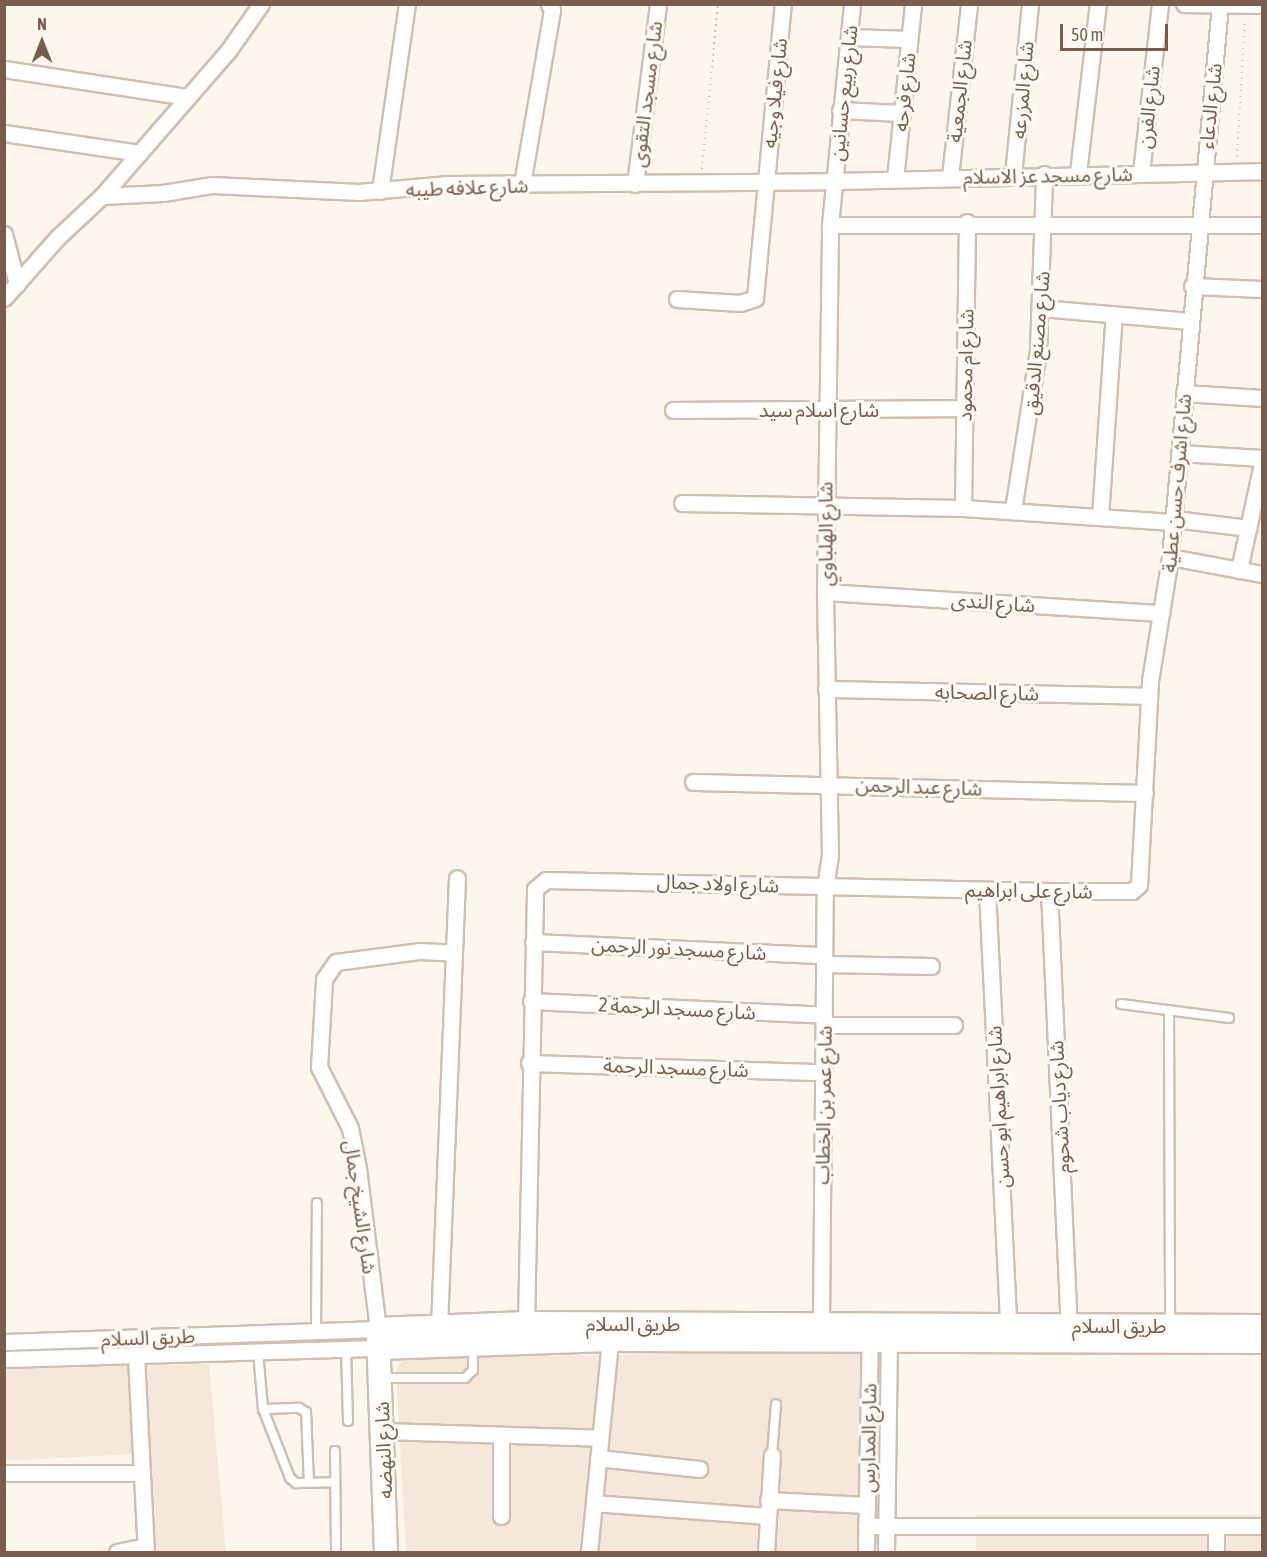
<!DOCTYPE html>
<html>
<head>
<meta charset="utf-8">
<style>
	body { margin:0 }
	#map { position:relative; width:1267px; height:1557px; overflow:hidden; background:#fdf6ec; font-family:"Asap Condensed","Noto Sans Arabic",sans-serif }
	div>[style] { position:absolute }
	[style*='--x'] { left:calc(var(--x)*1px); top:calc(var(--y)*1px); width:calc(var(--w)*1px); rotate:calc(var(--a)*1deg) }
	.residential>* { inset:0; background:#f5e8da; transform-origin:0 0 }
	.path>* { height:2px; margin-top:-1px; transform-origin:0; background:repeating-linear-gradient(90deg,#d9b8a5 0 1.5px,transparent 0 6px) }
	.roads { filter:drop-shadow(2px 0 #d1beb0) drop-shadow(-2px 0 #d1beb0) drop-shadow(0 2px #d1beb0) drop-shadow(0 -2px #d1beb0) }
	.service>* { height:8px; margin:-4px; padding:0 4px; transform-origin:4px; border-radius:4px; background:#fff }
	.minor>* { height:15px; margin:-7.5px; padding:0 7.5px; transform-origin:7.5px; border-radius:7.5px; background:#fff }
	.secondary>* { height:22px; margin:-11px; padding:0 11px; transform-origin:11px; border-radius:11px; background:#fff }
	span { translate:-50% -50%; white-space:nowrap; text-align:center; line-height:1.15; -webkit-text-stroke:6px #fffaf3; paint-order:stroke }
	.street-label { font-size:20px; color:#7a5c4d }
	.frame { position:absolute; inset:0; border:6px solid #7a5c4d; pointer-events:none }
	.north { position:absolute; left:12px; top:12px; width:60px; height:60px; -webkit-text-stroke:4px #fffaf3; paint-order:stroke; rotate:0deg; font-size:16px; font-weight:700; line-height:24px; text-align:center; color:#7a5c4d }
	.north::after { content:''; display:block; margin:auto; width:21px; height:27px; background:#7a5c4d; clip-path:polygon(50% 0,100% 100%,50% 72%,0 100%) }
	.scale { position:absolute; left:1060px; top:24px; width:108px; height:27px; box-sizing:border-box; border:3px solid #7a5c4d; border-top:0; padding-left:8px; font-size:18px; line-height:21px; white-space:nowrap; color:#7a5c4d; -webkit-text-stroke:4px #fffaf3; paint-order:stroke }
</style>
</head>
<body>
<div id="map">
	<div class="residential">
		<div style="clip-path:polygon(860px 1351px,860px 1552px,406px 1552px,396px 1375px,398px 1365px,406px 1358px)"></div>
		<div style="clip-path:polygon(209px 1364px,226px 1552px,137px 1552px,131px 1454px,5px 1461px,5px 1369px)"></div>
		<div style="left:1262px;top:1515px;width:37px;height:286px;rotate:90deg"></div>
	</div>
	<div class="path">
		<div style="--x:1237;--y:157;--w:138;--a:-86.7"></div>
		<div style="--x:702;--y:169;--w:166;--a:-84.5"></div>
	</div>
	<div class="roads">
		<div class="service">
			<div style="--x:1121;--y:1004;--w:109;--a:7.4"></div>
			<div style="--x:1169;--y:1010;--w:314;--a:89.8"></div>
			<div style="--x:316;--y:1331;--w:128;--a:-89.6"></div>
			<div style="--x:346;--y:1349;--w:72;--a:88.4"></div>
			<div style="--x:258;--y:1351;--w:58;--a:85.1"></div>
			<div style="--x:263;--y:1409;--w:74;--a:68.6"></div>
			<div style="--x:290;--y:1478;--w:8;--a:40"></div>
			<div style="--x:296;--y:1483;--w:39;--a:-1"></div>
			<div style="--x:383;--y:1378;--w:82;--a:0"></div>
			<div style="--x:465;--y:1378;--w:11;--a:-45"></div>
			<div style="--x:473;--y:1370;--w:24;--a:-90"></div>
			<div style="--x:263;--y:1409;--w:36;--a:-2"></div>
			<div style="--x:299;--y:1408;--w:8;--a:30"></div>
			<div style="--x:306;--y:1412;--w:71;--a:87.6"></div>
			<div style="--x:335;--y:1451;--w:101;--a:89.4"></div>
			<div style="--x:772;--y:1455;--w:51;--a:-85.5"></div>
		</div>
		<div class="minor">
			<div style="--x:1184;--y:4;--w:78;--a:0.7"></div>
			<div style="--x:849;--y:37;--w:60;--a:1.9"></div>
			<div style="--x:4;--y:69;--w:186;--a:8.7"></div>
			<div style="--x:840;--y:110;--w:61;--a:2.8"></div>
			<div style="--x:4;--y:133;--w:137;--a:8.4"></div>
			<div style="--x:1078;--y:173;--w:170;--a:-83.3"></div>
			<div style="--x:1141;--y:173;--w:170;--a:-83.6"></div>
			<div style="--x:1013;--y:175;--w:172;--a:-84.3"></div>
			<div style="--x:950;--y:177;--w:174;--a:-83.7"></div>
			<div style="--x:895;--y:179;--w:176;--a:-84.1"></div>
			<div style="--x:522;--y:184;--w:177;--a:-80.2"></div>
			<div style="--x:552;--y:10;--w:7;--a:-117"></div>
			<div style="--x:635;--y:184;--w:181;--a:-82.7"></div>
			<div style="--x:380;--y:191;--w:189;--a:-81.8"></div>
			<div style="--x:102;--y:196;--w:61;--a:-2.8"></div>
			<div style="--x:163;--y:193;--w:50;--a:-9.3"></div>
			<div style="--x:212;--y:185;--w:147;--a:2.7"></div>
			<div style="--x:359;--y:192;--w:89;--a:-5.1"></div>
			<div style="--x:448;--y:184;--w:386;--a:-0.4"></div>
			<div style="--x:834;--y:181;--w:428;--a:-1.3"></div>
			<div style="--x:830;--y:225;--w:432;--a:0"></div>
			<div style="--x:4;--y:234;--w:52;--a:75.4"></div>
			<div style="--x:1192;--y:286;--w:70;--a:2.5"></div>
			<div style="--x:4;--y:298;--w:81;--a:-48.5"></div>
			<div style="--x:58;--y:237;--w:60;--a:-43"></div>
			<div style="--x:102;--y:196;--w:192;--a:-49"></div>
			<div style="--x:228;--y:51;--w:57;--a:-54.9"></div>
			<div style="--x:677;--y:299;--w:63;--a:3.6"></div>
			<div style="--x:740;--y:303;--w:16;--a:-18"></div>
			<div style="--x:755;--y:298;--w:295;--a:-84.6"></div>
			<div style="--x:1041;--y:308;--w:149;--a:5"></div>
			<div style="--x:1184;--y:393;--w:78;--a:3.7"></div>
			<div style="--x:673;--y:410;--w:292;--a:-0.4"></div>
			<div style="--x:1179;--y:453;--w:83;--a:3.4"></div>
			<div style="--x:682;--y:503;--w:281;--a:1"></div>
			<div style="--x:963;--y:508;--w:210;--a:3.8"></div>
			<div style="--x:963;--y:508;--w:286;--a:-89.2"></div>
			<div style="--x:1013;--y:510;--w:162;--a:-81.1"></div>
			<div style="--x:1038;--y:350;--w:176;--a:-88"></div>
			<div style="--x:1100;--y:517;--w:203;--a:-86.1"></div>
			<div style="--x:1174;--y:519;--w:75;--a:6.9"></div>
			<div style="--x:1170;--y:557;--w:94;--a:10.5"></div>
			<div style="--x:1239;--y:570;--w:108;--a:-77.8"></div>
			<div style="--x:825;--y:592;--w:337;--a:3.6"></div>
			<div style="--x:826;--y:689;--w:323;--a:1.2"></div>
			<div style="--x:693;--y:782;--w:452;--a:1.4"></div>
			<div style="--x:987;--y:890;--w:435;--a:87.2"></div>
			<div style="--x:1049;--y:891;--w:433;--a:87.4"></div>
			<div style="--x:533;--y:942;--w:291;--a:2.6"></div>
			<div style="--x:824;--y:964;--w:107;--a:1.1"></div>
			<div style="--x:531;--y:1001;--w:293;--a:2.7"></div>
			<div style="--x:824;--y:1025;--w:130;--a:0"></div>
			<div style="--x:529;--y:1063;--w:294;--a:1.8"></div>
			<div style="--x:526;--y:1323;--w:434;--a:-88.8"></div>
			<div style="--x:535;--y:889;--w:14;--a:-39"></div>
			<div style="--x:546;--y:880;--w:503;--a:1.25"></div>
			<div style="--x:1049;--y:891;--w:83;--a:0"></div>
			<div style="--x:1132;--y:891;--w:9;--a:-41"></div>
			<div style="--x:1139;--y:885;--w:204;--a:-86.9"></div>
			<div style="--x:1150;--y:681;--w:126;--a:-80.8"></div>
			<div style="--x:1170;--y:557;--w:555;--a:-84.83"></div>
			<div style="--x:821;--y:1324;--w:437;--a:-89.5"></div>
			<div style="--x:825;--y:887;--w:32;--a:-81"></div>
			<div style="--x:830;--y:855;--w:263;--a:-91.1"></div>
			<div style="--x:825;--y:592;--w:367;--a:-89.2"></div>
			<div style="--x:830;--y:225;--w:222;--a:-84.3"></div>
			<div style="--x:439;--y:1326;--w:448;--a:-87.7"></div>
			<div style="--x:4;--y:1342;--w:374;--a:-2"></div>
			<div style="--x:378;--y:1329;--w:162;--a:-97.1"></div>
			<div style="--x:358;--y:1168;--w:41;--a:-101.3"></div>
			<div style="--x:350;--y:1128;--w:68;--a:-116.9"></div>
			<div style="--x:319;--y:1067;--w:88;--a:-86.7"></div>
			<div style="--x:324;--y:979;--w:21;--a:-55"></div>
			<div style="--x:336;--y:962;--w:85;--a:-7.5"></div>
			<div style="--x:420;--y:951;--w:34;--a:3"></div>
			<div style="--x:136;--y:1356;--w:196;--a:87.1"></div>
			<div style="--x:4;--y:1359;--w:376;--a:-1.7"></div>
			<div style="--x:383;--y:1431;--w:217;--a:1.8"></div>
			<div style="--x:598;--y:1458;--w:102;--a:6.2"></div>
			<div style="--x:4;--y:1473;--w:138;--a:0"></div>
			<div style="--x:768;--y:1500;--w:99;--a:2.9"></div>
			<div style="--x:594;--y:1503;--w:173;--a:4.3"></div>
			<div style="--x:501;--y:1516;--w:81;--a:-90"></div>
			<div style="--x:866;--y:1526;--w:396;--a:0"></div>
			<div style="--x:1216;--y:1526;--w:26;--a:90"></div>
			<div style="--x:117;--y:1552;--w:29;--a:-12"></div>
			<div style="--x:589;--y:1552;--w:213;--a:-84.3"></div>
			<div style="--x:766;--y:1552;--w:97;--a:-86.5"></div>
			<div style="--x:866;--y:1552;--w:219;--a:-89"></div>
			<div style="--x:886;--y:1552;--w:218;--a:-89.2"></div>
		</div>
		<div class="secondary">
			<div style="--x:380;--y:1348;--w:230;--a:-2"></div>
			<div style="--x:610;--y:1340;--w:652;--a:0.18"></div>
			<div style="--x:386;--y:1552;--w:223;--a:-92.1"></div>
			<div style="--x:378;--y:1329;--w:148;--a:-2.3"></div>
			<div style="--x:526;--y:1323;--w:736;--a:0.23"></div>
		</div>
	</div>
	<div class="street-label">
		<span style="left:1022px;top:90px;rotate:-85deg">شارع المزرعه</span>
		<span style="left:959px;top:91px;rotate:-84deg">شارع الجمعية</span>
		<span style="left:904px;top:92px;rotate:-84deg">شارع فرحه</span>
		<span style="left:774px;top:93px;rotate:-84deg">شارع فيلا وجيه</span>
		<span style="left:843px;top:93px;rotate:-84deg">شارع ربيع حسانين</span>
		<span style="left:646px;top:94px;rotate:-83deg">شارع مسجد التقوى</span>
		<span style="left:1210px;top:106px;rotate:-84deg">شارع الدعاء</span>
		<span style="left:1148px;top:107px;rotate:-84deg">شارع الفرن</span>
		<span style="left:1048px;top:175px;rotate:-1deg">شارع مسجد عز الاسلام</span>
		<span style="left:467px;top:187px;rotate:-2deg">شارع علافه طيبه</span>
		<span style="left:1036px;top:343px;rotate:-85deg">شارع مصنع الدقيق</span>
		<span style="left:965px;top:365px;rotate:-89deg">شارع ام محمود</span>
		<span style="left:819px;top:409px">شارع اسلام سيد</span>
		<span style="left:1176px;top:483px;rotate:-85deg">شارع اشرف حسن عطية</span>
		<span style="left:825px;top:534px;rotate:-90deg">شارع الهلباوي</span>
		<span style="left:993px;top:602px;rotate:4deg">شارع الندى</span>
		<span style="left:987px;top:692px;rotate:1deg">شارع الصحابه</span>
		<span style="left:919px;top:786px;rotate:2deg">شارع عبد الرحمن</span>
		<span style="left:718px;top:883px;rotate:2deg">شارع اولاد جمال</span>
		<span style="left:1029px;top:890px;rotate:1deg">شارع على ابراهيم</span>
		<span style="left:679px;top:948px;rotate:3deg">شارع مسجد نور الرحمن</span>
		<span style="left:677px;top:1008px;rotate:3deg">شارع مسجد الرحمة 2</span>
		<span style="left:676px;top:1067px;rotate:2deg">شارع مسجد الرحمة</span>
		<span style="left:823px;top:1105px;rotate:-89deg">شارع عمر بن الخطاب</span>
		<span style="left:998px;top:1107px;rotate:-93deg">شارع ابراهيم ابو حسن</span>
		<span style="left:1059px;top:1107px;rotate:-93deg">شارع دياب شحوم</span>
		<span style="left:361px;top:1207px;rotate:82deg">شارع الشيخ جمال</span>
		<span style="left:633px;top:1323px">طريق السلام</span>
		<span style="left:1119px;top:1325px">طريق السلام</span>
		<span style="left:148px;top:1337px;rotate:-2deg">طريق السلام</span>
		<span style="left:868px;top:1438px;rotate:-89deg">شارع المدارس</span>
		<span style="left:383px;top:1450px;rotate:-92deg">شارع النهضه</span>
	</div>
	<div class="frame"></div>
	<div class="north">N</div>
	<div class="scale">50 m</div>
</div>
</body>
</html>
